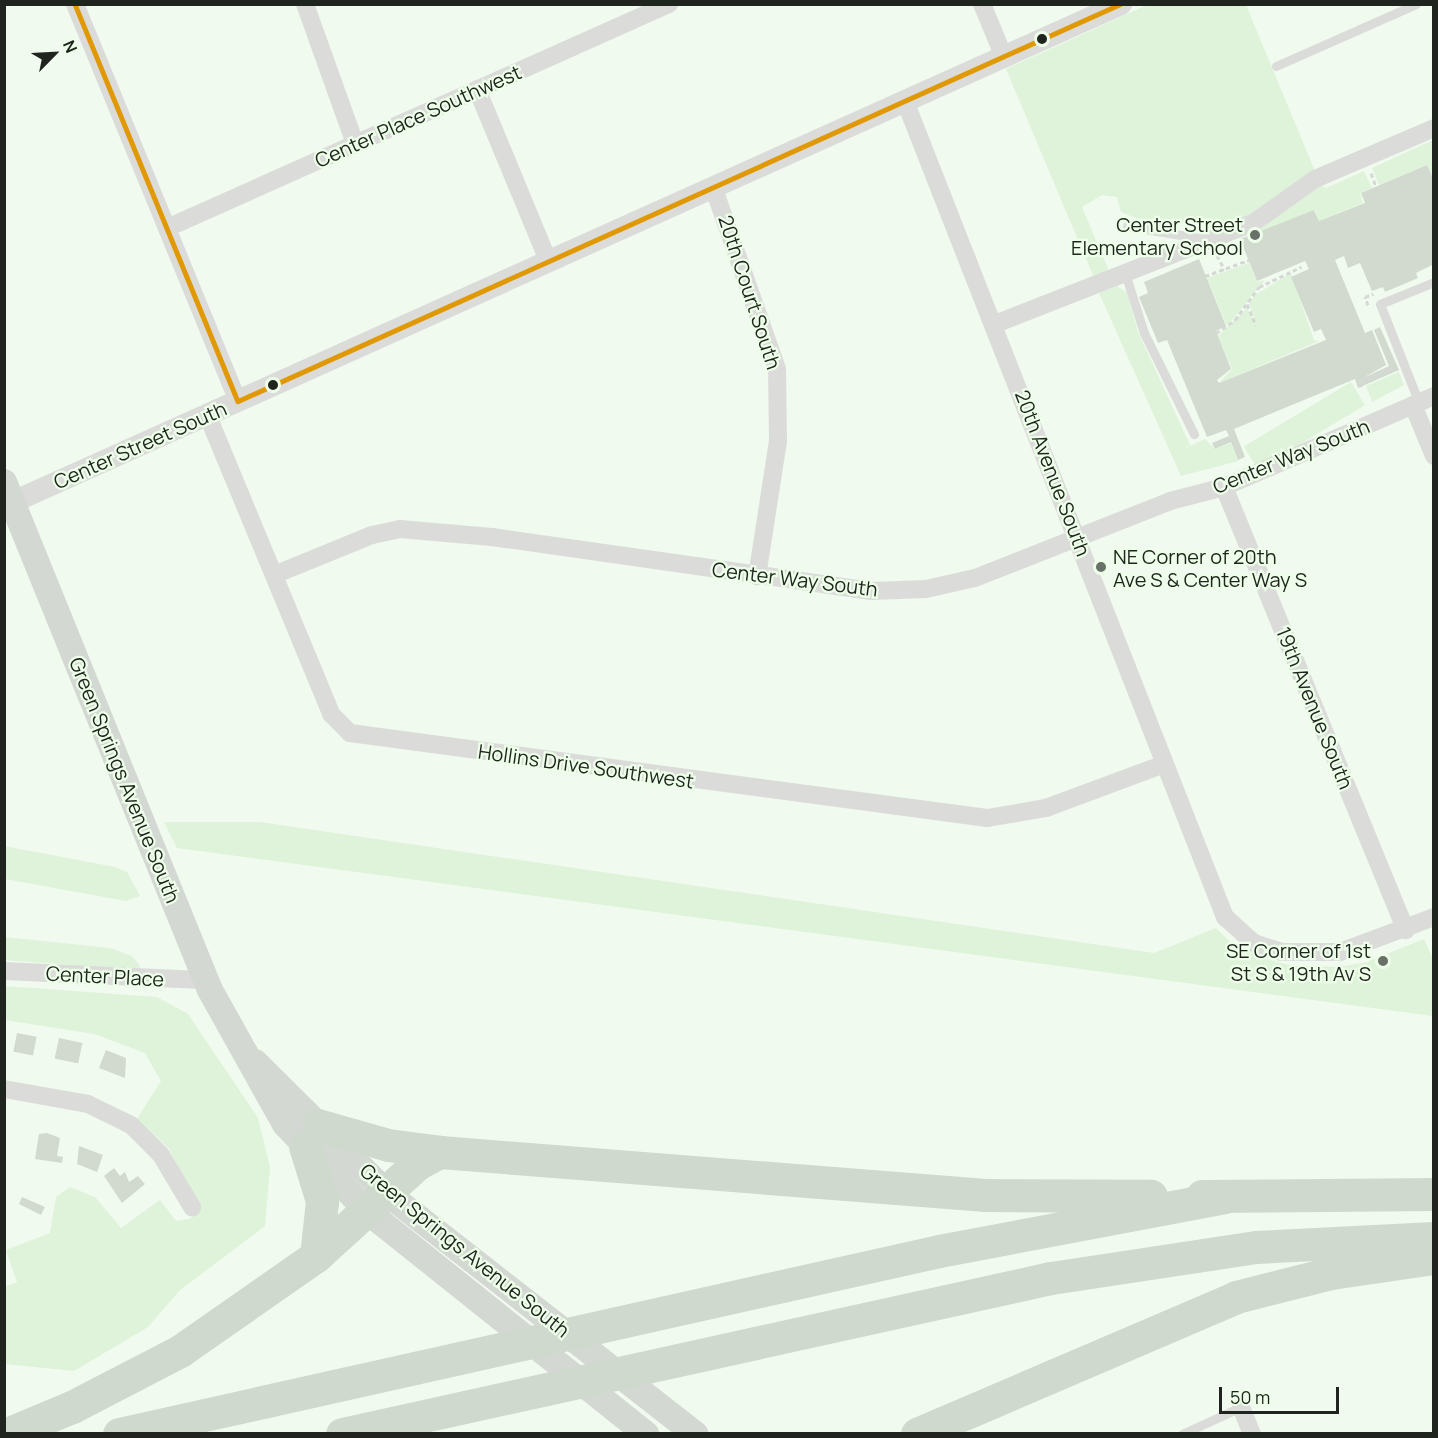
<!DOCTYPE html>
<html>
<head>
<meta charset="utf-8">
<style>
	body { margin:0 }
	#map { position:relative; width:1438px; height:1438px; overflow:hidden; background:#f0faee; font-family:Manrope,sans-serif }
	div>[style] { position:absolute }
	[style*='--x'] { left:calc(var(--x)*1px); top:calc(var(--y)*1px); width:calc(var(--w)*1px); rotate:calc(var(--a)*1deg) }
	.green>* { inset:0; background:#def3d9; transform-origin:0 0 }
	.building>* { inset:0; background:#d2dad0; transform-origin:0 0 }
	.path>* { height:3px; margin-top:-1.5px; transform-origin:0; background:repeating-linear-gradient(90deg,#d5d8d4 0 4.5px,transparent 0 7.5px) }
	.service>* { height:9px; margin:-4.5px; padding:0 4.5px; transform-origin:4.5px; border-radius:4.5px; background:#dbdcda }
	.minor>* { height:18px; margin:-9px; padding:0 9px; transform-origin:9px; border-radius:9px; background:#dbdcda }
	.tertiary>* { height:22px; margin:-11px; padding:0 11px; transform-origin:11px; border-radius:11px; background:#dbdcda }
	.secondary>* { height:26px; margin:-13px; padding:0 13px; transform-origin:13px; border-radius:13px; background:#d4d8d3 }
	.motorway>* { height:33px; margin:-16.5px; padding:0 16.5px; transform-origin:16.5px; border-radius:16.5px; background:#cfd9cd }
	.bus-1>* { height:4.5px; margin:-2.25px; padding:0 2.25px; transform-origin:2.25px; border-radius:2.25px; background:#e19903 }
	.dots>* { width:16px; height:16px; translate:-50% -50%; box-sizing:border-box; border:3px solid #edffe9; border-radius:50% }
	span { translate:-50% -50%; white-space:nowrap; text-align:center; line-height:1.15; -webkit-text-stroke:4.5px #edffe9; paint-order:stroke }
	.street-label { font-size:20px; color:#1f251e }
	.poi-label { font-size:20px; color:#1f251e }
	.right { translate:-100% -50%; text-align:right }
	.left { translate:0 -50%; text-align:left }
	.frame { position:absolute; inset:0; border:6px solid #1f251e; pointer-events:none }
	.north { position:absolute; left:24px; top:24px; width:60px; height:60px; -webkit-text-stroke:4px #edffe9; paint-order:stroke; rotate:66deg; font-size:16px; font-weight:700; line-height:24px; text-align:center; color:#1f251e }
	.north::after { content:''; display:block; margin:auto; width:21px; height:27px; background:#1f251e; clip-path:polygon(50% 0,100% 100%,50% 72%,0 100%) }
	.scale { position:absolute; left:1219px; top:1387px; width:120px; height:27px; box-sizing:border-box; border:3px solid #1f251e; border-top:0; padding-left:8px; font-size:18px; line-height:21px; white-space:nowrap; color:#1f251e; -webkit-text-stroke:4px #edffe9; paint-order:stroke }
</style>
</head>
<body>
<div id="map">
	<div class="green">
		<div style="clip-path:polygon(1147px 5px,1246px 5px,1315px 171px,1245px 217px,1212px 225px,1136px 218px,1121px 212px,1117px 197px,1102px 195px,1082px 207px,1111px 276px,1095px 280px,1006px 69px)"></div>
		<div style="clip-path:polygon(1433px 140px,1433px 179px,1427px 165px,1379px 185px,1372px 168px)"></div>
		<div style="clip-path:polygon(1364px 171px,1372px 188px,1360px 193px,1363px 203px,1319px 221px,1315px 210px,1255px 233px,1319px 184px,1326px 188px)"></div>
		<div style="clip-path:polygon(1249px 263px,1257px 282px,1265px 280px,1227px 326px,1207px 278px)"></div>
		<div style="clip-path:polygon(1291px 273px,1314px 340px,1319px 341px,1219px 383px,1232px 369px,1218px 336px,1247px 308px,1257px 325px,1249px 304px,1255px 295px)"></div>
		<div style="clip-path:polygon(1117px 286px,1127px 293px,1138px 332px,1190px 445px,1183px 449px,1205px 439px,1215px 449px,1231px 443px,1238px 461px,1181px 476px,1099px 293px)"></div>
		<div style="clip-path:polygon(1399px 372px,1404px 385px,1372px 402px,1366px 386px)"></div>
		<div style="left:1351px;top:382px;width:27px;height:125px;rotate:59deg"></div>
		<div style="clip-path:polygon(164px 822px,260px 822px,1154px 953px,1216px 928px,1232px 944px,1266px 959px,1293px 966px,1339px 967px,1367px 962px,1424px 939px,1433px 959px,1433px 1016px,177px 848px)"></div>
		<div style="clip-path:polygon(4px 846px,115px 867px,127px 872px,140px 896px,126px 901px,5px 879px)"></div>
		<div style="clip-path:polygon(4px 937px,110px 948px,132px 956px,140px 966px,138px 970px,5px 960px)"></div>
		<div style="clip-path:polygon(5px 986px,157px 997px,188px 1014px,258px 1118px,270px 1168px,265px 1226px,179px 1291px,148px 1327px,74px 1371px,5px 1364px,4px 1287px,17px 1282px,6px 1250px,50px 1233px,56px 1197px,70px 1187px,95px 1197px,121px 1228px,160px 1200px,176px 1221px,189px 1219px,200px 1209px,169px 1149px,137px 1119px,161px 1081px,145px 1053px,94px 1034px,5px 1020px)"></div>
	</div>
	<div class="building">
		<div style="clip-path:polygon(1427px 165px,1434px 181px,1434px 264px,1416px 273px,1418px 278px,1385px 292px,1383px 287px,1372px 291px,1360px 263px,1348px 268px,1344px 256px,1335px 260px,1365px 333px,1372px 330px,1386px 365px,1363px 378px,1389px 366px,1374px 330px,1380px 327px,1399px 370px,1358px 388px,1355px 379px,1234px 429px,1245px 457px,1238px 460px,1231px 442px,1215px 449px,1212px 443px,1229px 436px,1226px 430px,1207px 437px,1167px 340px,1158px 343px,1139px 297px,1148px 293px,1144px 282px,1199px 259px,1226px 326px,1216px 331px,1231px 369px,1217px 380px,1219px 383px,1326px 340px,1321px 329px,1314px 332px,1291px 277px,1309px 269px,1305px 261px,1257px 281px,1240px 239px,1314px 210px,1319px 221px,1365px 203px,1361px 193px)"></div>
		<div style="left:17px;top:1033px;width:20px;height:19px;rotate:11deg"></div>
		<div style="left:59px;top:1038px;width:24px;height:21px;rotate:12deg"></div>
		<div style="clip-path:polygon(106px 1050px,126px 1058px,125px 1078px,99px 1068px)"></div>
		<div style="clip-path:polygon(47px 1133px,60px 1138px,57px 1156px,63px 1157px,62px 1163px,35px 1159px,39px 1134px)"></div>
		<div style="clip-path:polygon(79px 1146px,103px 1155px,97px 1172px,77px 1164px)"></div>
		<div style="clip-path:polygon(114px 1168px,120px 1176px,125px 1172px,129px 1182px,138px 1176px,145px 1184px,122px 1203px,104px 1176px)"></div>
		<div style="clip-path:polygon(22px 1197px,45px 1207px,41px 1215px,19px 1204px)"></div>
	</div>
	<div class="path">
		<div style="--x:1371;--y:173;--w:15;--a:70"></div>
		<div style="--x:1217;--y:255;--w:16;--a:63"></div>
		<div style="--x:1205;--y:276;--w:47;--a:-20"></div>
		<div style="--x:1247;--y:304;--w:23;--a:67"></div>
		<div style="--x:1368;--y:305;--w:9;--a:-111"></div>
		<div style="--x:1365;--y:297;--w:9;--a:-21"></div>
		<div style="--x:1216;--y:333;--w:23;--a:-34"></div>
		<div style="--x:1235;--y:320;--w:41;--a:-54"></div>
		<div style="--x:1259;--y:287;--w:47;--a:-25.5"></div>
		<div style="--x:1359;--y:378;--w:9;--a:72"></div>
		<div style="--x:1360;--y:382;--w:36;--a:-24"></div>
	</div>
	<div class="service">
		<div style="--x:1276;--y:66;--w:153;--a:-23.9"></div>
		<div style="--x:1127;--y:226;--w:79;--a:9.5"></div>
		<div style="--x:1125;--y:273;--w:63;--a:72.4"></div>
		<div style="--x:1144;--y:333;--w:113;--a:63.7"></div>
		<div style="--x:1419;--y:403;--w:106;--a:-111.5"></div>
		<div style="--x:1380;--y:304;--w:58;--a:-22.2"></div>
		<div style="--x:1182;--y:1434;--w:65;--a:-24.6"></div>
	</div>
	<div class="minor">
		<div style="--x:75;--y:4;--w:429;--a:67.7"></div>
		<div style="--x:305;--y:4;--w:149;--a:70.3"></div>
		<div style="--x:982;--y:4;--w:57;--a:67.5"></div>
		<div style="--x:477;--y:89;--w:188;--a:67.5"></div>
		<div style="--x:905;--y:101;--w:877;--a:68.59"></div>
		<div style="--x:1225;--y:917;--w:39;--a:42"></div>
		<div style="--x:1254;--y:943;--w:28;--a:18"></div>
		<div style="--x:1281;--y:952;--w:59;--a:0"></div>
		<div style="--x:1340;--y:952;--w:100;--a:-20.4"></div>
		<div style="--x:714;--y:189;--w:191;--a:70.7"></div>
		<div style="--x:777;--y:369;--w:72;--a:89.2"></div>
		<div style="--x:778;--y:441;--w:137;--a:98.8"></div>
		<div style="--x:167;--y:228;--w:550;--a:-24.05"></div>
		<div style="--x:995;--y:324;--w:277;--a:-21.4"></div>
		<div style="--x:1253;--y:223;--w:76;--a:-35.4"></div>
		<div style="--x:1315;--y:179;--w:129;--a:-23.2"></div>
		<div style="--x:1413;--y:405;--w:55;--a:67.6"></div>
		<div style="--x:207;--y:414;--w:325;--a:67.5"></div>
		<div style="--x:331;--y:714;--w:27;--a:45"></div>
		<div style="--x:350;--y:733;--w:643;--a:7.6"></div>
		<div style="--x:987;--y:818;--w:60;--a:-9.6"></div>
		<div style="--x:1046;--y:808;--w:126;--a:-20.4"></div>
		<div style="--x:1224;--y:487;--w:479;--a:67.7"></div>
		<div style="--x:274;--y:575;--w:106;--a:-22.2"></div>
		<div style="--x:372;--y:535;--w:29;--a:-12"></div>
		<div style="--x:400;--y:529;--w:92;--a:5"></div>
		<div style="--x:492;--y:537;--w:383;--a:8.1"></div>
		<div style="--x:871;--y:591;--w:55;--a:-2.1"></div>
		<div style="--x:926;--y:589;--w:50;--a:-12.7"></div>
		<div style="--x:975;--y:578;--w:210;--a:-21.5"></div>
		<div style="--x:1170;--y:501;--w:56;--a:-14.5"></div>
		<div style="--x:1224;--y:487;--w:229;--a:-23.4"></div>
		<div style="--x:4;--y:971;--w:202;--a:2.6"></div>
		<div style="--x:4;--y:1089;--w:85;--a:10.1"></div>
		<div style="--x:88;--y:1104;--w:48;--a:26"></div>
		<div style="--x:131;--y:1125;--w:42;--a:45"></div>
		<div style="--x:161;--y:1155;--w:61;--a:59.2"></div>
		<div style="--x:1241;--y:1407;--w:29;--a:68"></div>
	</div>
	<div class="tertiary">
		<div style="--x:13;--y:502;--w:1215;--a:-24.2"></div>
	</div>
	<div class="secondary">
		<div style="--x:4;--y:482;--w:548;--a:67.93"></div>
		<div style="--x:210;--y:990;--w:154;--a:60.8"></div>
		<div style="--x:285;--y:1124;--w:121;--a:46.7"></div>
		<div style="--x:368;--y:1212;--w:356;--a:38.6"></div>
		<div style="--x:255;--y:1062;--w:187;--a:44.8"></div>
		<div style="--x:388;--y:1194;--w:390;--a:38"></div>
	</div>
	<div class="motorway">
		<div style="--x:318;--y:1125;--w:73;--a:15.9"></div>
		<div style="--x:388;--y:1145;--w:52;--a:7.7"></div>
		<div style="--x:440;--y:1152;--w:547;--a:4.51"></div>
		<div style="--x:985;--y:1195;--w:166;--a:0.3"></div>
		<div style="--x:305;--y:1146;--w:58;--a:72.8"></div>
		<div style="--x:322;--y:1201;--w:55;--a:96.2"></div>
		<div style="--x:1202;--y:1196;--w:232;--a:-0.5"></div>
		<div style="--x:7;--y:1434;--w:70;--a:-22.6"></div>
		<div style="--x:72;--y:1407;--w:122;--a:-27.4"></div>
		<div style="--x:180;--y:1351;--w:166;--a:-34.9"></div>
		<div style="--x:316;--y:1256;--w:137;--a:-42.3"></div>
		<div style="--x:417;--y:1164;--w:26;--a:-28"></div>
		<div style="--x:119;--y:1434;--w:840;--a:-12.58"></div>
		<div style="--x:939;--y:1251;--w:291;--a:-10.7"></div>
		<div style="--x:342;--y:1434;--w:726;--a:-12.41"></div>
		<div style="--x:1051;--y:1278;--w:207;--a:-8.6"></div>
		<div style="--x:1256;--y:1247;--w:178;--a:-2.9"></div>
		<div style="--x:917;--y:1434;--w:347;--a:-23.2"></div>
		<div style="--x:1236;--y:1297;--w:98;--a:-14.2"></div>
		<div style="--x:1331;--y:1273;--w:104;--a:-8.3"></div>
	</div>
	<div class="bus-1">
		<div style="--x:75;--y:4;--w:429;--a:67.7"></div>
		<div style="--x:238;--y:401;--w:967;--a:-24.23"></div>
	</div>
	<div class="dots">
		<div style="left:1042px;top:39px;background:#1f251e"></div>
		<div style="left:1255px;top:235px;background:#687067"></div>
		<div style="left:273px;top:385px;background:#1f251e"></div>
		<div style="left:1101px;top:567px;background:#687067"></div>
		<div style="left:1383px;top:961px;background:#687067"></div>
	</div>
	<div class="street-label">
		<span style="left:418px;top:116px;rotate:-24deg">Center Place Southwest</span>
		<span style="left:750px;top:292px;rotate:72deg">20th Court South</span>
		<span style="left:140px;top:445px;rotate:-24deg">Center Street South</span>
		<span style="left:1291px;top:456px;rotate:-22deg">Center Way South</span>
		<span style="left:1053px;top:473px;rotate:69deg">20th Avenue South</span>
		<span style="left:795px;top:579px;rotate:7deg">Center Way South</span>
		<span style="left:1315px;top:708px;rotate:68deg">19th Avenue South</span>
		<span style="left:586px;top:766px;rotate:8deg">Hollins Drive Southwest</span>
		<span style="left:125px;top:780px;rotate:68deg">Green Springs Avenue South</span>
		<span style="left:105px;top:976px;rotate:3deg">Center Place</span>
		<span style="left:465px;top:1250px;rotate:39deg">Green Springs Avenue South</span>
	</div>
	<div class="poi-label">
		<span class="right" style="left:1243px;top:236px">Center Street<br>Elementary School</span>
		<span class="left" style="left:1113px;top:568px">NE Corner of 20th<br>Ave S &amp; Center Way S</span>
		<span class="right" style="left:1371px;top:962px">SE Corner of 1st<br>St S &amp; 19th Av S</span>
	</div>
	<div class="frame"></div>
	<div class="north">N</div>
	<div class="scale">50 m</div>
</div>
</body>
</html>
